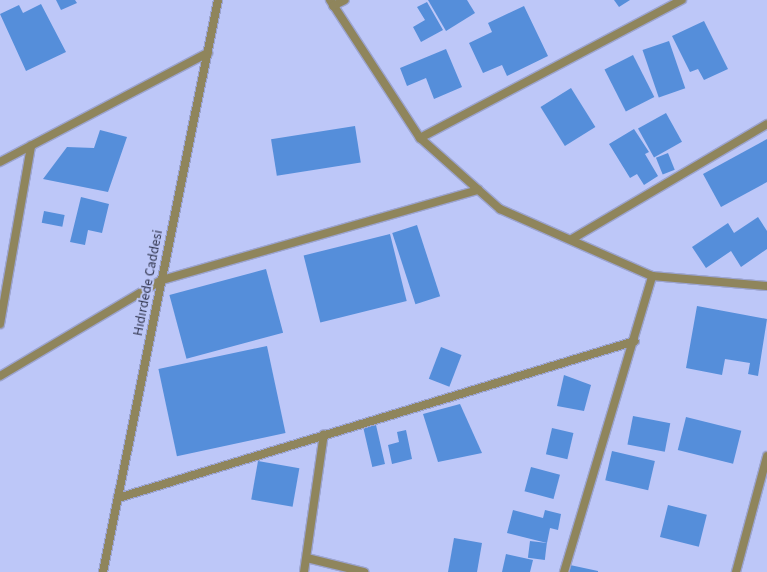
<!DOCTYPE html>
<html>
<head>
<meta charset="utf-8">
<style>
	body { margin:0 }
	#map { position:relative; width:767px; height:572px; overflow:hidden; background:#bdc7f8; font-family:"Source Sans 3",sans-serif }
	div>[style] { position:absolute }
	[style*='--x'] { left:calc(var(--x)*1px); top:calc(var(--y)*1px); width:calc(var(--w)*1px); rotate:calc(var(--a)*1deg) }
	.building>* { inset:0; background:#558eda; transform-origin:0 0 }
	.roads { filter:drop-shadow(1px 0 #9ca4d0) drop-shadow(-1px 0 #9ca4d0) drop-shadow(0 1px #9ca4d0) drop-shadow(0 -1px #9ca4d0) }
	.minor>* { height:8px; margin:-4px; padding:0 4px; transform-origin:4px; border-radius:4px; background:#8f855c }
	.tertiary>* { height:8px; margin:-4px; padding:0 4px; transform-origin:4px; border-radius:4px; background:#8f855c }
	span { translate:-50% -50%; white-space:nowrap; text-align:center; line-height:1.15; -webkit-text-stroke:4px #bdc7f8; paint-order:stroke }
	.street-label { font-size:14px; color:#333750 }
</style>
</head>
<body>
<div id="map">
	<div class="building">
		<div style="clip-path:polygon(56px 0,75px 0,77px 3px,61px 10px)"></div>
		<div style="clip-path:polygon(428px 0,467px 0,475px 13px,446px 31px)"></div>
		<div style="clip-path:polygon(614px 0,630px 0,619px 7px)"></div>
		<div style="clip-path:polygon(427px 2px,443px 30px,421px 42px,413px 27px,425px 20px,417px 7px)"></div>
		<div style="clip-path:polygon(41px 4px,66px 52px,26px 71px,0 14px,19px 5px,23px 13px)"></div>
		<div style="clip-path:polygon(524px 6px,548px 56px,507px 76px,502px 65px,483px 73px,469px 43px,492px 32px,488px 23px)"></div>
		<div style="clip-path:polygon(704px 21px,728px 69px,704px 80px,698px 69px,690px 72px,672px 36px)"></div>
		<div style="left:669px;top:41px;width:50px;height:28px;rotate:71deg"></div>
		<div style="clip-path:polygon(446px 49px,462px 87px,434px 99px,426px 78px,407px 86px,400px 68px)"></div>
		<div style="left:633px;top:55px;width:47px;height:32px;rotate:63deg"></div>
		<div style="left:571px;top:88px;width:46px;height:36px;rotate:58deg"></div>
		<div style="left:666px;top:113px;width:33px;height:32px;rotate:61deg"></div>
		<div style="left:355px;top:126px;width:37px;height:85px;rotate:81deg"></div>
		<div style="clip-path:polygon(634px 129px,649px 152px,645px 154px,658px 176px,644px 185px,637px 174px,630px 178px,609px 144px)"></div>
		<div style="clip-path:polygon(100px 130px,127px 137px,108px 192px,43px 179px,67px 147px,94px 148px)"></div>
		<div style="clip-path:polygon(767px 139px,767px 182px,721px 207px,703px 174px)"></div>
		<div style="left:668px;top:153px;width:18px;height:13px;rotate:68deg"></div>
		<div style="clip-path:polygon(81px 197px,109px 204px,102px 233px,88px 230px,85px 245px,70px 242px)"></div>
		<div style="left:44px;top:211px;width:21px;height:12px;rotate:11deg"></div>
		<div style="clip-path:polygon(758px 217px,767px 231px,767px 249px,741px 267px,731px 251px,706px 268px,692px 247px,728px 223px,734px 233px)"></div>
		<div style="left:417px;top:225px;width:75px;height:26px;rotate:72deg"></div>
		<div style="left:390px;top:234px;width:69px;height:89px;rotate:76deg"></div>
		<div style="left:266px;top:269px;width:66px;height:100px;rotate:75deg"></div>
		<div style="clip-path:polygon(697px 306px,767px 319px,758px 376px,748px 374px,750px 363px,725px 359px,722px 375px,686px 368px)"></div>
		<div style="left:267px;top:346px;width:89px;height:111px;rotate:78deg"></div>
		<div style="left:441px;top:347px;width:22px;height:34px;rotate:21deg"></div>
		<div style="clip-path:polygon(564px 375px,591px 385px,584px 411px,557px 406px)"></div>
		<div style="clip-path:polygon(460px 404px,482px 453px,438px 462px,423px 414px)"></div>
		<div style="left:633px;top:416px;width:38px;height:29px;rotate:11deg"></div>
		<div style="left:686px;top:417px;width:57px;height:34px;rotate:14deg"></div>
		<div style="left:376px;top:425px;width:40px;height:13px;rotate:77deg"></div>
		<div style="left:552px;top:428px;width:22px;height:27px;rotate:13deg"></div>
		<div style="clip-path:polygon(406px 430px,412px 459px,392px 464px,388px 445px,399px 442px,397px 432px)"></div>
		<div style="left:612px;top:451px;width:44px;height:30px;rotate:13deg"></div>
		<div style="left:258px;top:461px;width:42px;height:39px;rotate:10deg"></div>
		<div style="left:531px;top:467px;width:30px;height:25px;rotate:15deg"></div>
		<div style="left:668px;top:505px;width:40px;height:33px;rotate:14deg"></div>
		<div style="clip-path:polygon(513px 510px,543px 518px,545px 510px,561px 514px,558px 530px,550px 528px,547px 543px,507px 533px)"></div>
		<div style="clip-path:polygon(454px 538px,482px 543px,477px 572px,448px 572px)"></div>
		<div style="left:530px;top:541px;width:17px;height:17px;rotate:7deg"></div>
		<div style="clip-path:polygon(506px 554px,533px 560px,530px 572px,502px 572px)"></div>
		<div style="clip-path:polygon(570px 565px,598px 571px,598px 572px,569px 572px)"></div>
	</div>
	<div class="roads">
		<div class="minor">
			<div style="--x:330;--y:0;--w:165;--a:56.9"></div>
			<div style="--x:420;--y:138;--w:107;--a:41.6"></div>
			<div style="--x:500;--y:209;--w:166;--a:23.8"></div>
			<div style="--x:652;--y:276;--w:115;--a:5"></div>
			<div style="--x:333;--y:6;--w:13;--a:-27"></div>
			<div style="--x:420;--y:138;--w:296;--a:-27.8"></div>
			<div style="--x:0;--y:162;--w:235;--a:-27.7"></div>
			<div style="--x:572;--y:239;--w:226;--a:-30.5"></div>
			<div style="--x:0;--y:324;--w:181;--a:-80.1"></div>
			<div style="--x:0;--y:376;--w:188;--a:-30.7"></div>
			<div style="--x:162;--y:280;--w:329;--a:-15.9"></div>
			<div style="--x:118;--y:498;--w:540;--a:-16.89"></div>
			<div style="--x:307;--y:558;--w:59;--a:13.8"></div>
			<div style="--x:304;--y:572;--w:139;--a:-81.8"></div>
			<div style="--x:564;--y:572;--w:309;--a:-73.4"></div>
			<div style="--x:736;--y:572;--w:120;--a:-75"></div>
		</div>
		<div class="tertiary">
			<div style="--x:103;--y:572;--w:583;--a:-78.63"></div>
		</div>
	</div>
	<div class="street-label">
		<span style="left:148px;top:283px;rotate:-79deg">Hıdırdede Caddesi</span>
	</div>
</div>
</body>
</html>
